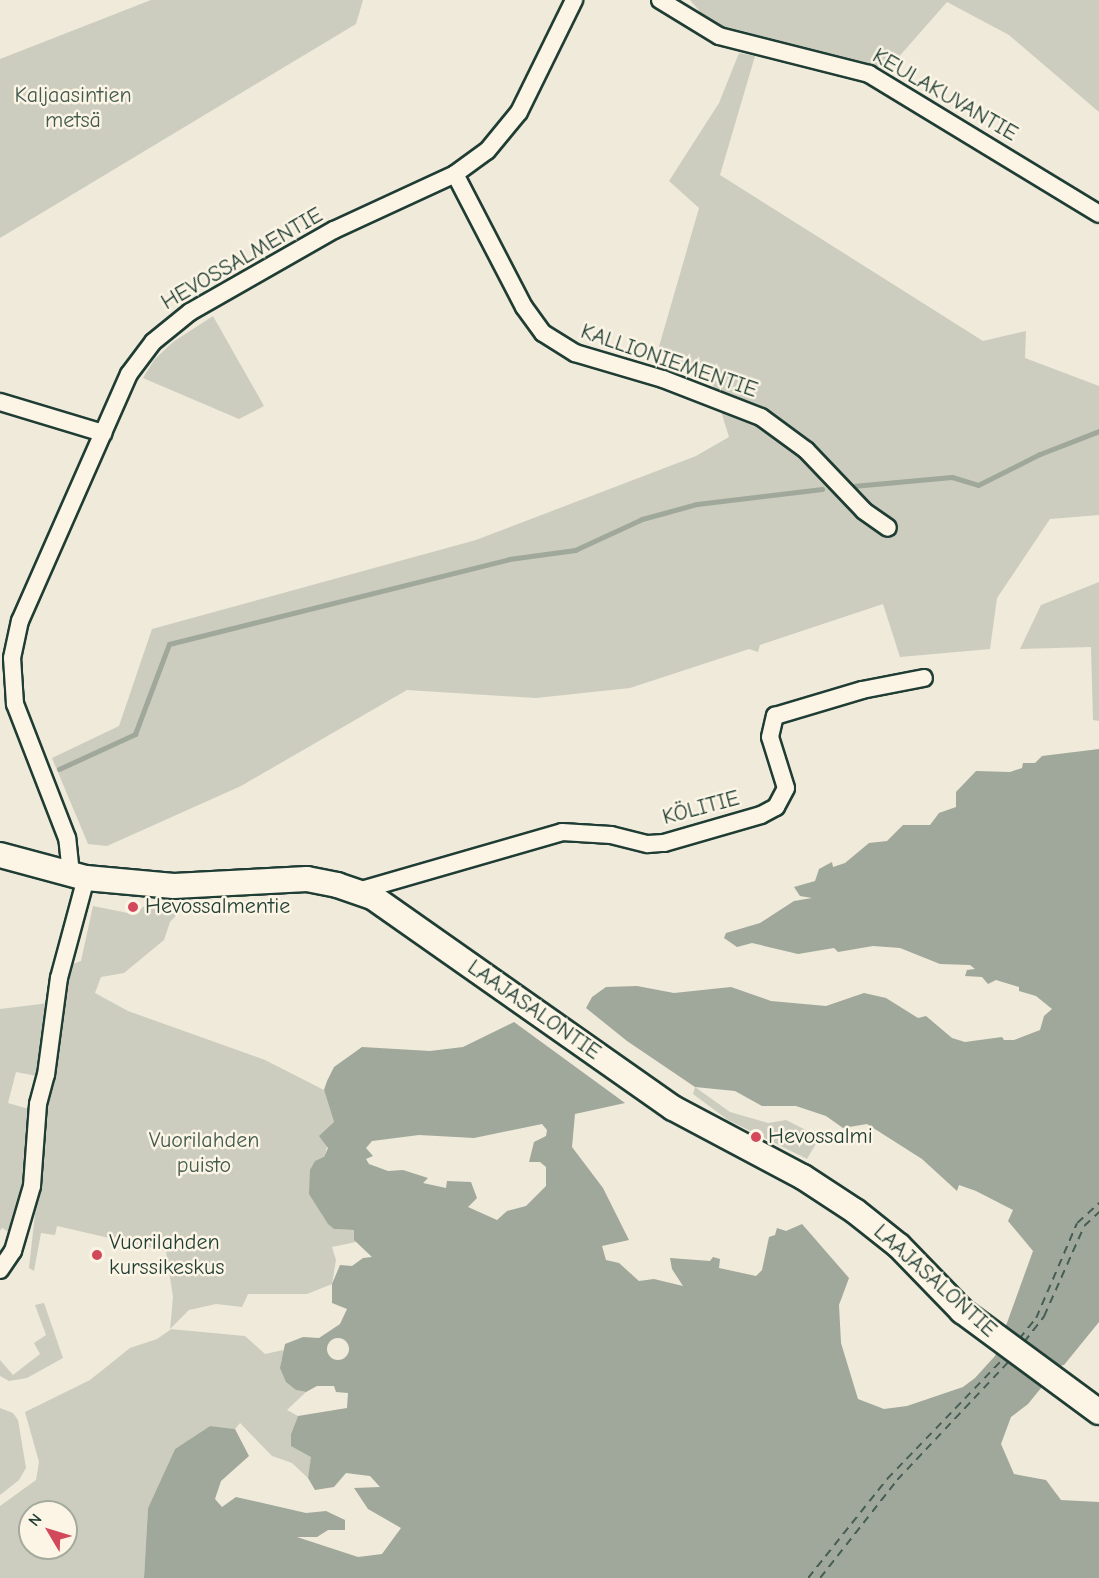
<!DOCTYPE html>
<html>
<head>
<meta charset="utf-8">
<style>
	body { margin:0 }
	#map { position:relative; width:1099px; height:1578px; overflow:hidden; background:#efeada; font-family:"Comic Neue",sans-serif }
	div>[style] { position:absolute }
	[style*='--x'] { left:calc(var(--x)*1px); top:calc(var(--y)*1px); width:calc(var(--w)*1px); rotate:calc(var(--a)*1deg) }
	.green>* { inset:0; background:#cccdbf }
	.water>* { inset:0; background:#9fa89a }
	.pier>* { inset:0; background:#efeada }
	.round { border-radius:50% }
	.stream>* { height:5px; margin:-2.5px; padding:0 2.5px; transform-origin:2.5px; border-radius:2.5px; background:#9fa89a }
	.ferry>* { height:1.5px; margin-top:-0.75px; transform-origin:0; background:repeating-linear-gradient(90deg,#455d53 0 8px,transparent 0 14px) }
	.roads { filter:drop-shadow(2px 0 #1f3d34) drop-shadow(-2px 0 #1f3d34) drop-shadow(0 2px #1f3d34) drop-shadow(0 -2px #1f3d34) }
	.minor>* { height:16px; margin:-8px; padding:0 8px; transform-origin:8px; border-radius:8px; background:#fcf5e5 }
	.secondary>* { height:24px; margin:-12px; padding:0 12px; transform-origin:12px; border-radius:12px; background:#fcf5e5 }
	.dots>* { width:16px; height:16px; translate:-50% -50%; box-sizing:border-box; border:3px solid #fcf5e5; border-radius:50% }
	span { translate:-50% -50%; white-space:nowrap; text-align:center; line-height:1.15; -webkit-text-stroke:5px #fcf5e5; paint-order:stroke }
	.park-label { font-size:22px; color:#425a50 }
	.street-label { font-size:22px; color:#1f3d34 }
	.poi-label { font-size:22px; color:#1f3d34 }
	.left { translate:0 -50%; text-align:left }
	.north { position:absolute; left:18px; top:1500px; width:60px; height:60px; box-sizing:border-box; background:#fcf5e5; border:2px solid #a4ab9e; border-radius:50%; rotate:308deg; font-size:16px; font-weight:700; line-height:24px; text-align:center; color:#1f3d34 }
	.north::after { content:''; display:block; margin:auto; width:21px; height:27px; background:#d1495b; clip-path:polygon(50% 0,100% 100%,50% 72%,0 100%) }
</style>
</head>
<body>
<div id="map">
	<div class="green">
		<div style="clip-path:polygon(151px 0,363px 0,356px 24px,0 238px,0 59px)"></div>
		<div style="clip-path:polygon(690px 0,1099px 0,1099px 112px,1009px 35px,947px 2px,896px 60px,888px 77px,856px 61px,744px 36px,710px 23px)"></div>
		<div style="clip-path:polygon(739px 53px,755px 56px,720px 175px,983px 341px,1026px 331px,1025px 358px,1099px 386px,1099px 515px,1050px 519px,997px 598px,990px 649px,900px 657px,883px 604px,760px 645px,758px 652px,749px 649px,630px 688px,536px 698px,407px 690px,241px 786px,107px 846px,88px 844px,52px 758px,119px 726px,152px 629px,476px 540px,696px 456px,729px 437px,711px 379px,658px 350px,699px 208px,669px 181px,719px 103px)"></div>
		<div style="clip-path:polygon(213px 316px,264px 406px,239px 419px,143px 378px,154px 360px,173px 342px)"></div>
		<div style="clip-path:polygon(1099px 582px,1099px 721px,1093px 720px,1091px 647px,1020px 649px,1041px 605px)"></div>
		<div style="clip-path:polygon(evenodd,189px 902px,170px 922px,164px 940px,124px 973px,101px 977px,95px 993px,128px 1011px,265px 1060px,324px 1090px,334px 1122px,324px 1158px,322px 1214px,334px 1229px,354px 1230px,356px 1242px,332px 1247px,336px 1260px,332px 1284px,307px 1294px,248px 1294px,242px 1307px,216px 1304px,189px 1310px,170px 1329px,245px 1336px,265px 1354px,283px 1350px,286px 1354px,281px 1361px,296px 1390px,306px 1392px,287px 1410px,298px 1416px,291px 1434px,312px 1457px,308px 1478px,292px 1463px,272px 1456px,240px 1423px,235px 1429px,210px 1426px,175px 1449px,148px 1508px,144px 1578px,0 1578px,0 1506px,36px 1480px,39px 1462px,25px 1412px,90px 1380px,130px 1348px,157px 1339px,170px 1330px,173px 1297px,166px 1251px,57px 1226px,55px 1235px,41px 1233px,34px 1271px,29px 1268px,41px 1160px,44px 1095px,54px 1076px,55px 1045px,68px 966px,81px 961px,93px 906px,133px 914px,146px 905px,189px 902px,30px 1512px,66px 1512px,66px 1548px,30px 1548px,30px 1512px)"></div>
		<div style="clip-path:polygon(49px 1003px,37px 1076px,16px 1072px,8px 1103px,29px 1109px,25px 1185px,12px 1234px,2px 1228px,0 1231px,0 1009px)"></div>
		<div style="clip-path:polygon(695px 1087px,730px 1112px,768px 1123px,786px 1120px,820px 1137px,807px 1159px,728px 1120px,693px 1094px)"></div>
		<div style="clip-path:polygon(44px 1303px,63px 1358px,27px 1378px,9px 1381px,0 1376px,0 1360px,13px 1375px,40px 1354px,34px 1343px,46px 1335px,35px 1305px)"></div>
		<div style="clip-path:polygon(0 1408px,13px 1413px,18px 1420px,26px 1468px,19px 1480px,0 1495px)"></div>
	</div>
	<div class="water">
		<div style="clip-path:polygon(evenodd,1099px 749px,1099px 1322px,1064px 1365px,1059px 1366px,1028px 1404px,1011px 1417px,1001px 1444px,1014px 1474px,1046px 1480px,1061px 1500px,1099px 1502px,1099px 1578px,144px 1578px,148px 1508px,175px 1449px,210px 1426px,235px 1429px,249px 1456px,221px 1481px,215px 1499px,222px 1507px,236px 1497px,306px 1513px,326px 1511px,345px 1520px,345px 1530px,328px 1530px,317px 1537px,297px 1537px,358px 1557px,382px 1554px,401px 1528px,368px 1509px,354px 1488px,380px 1487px,370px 1476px,346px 1473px,334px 1487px,315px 1490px,308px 1478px,311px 1457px,291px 1446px,291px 1434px,298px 1416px,347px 1408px,348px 1393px,336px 1392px,334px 1386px,317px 1386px,306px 1392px,296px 1390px,286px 1382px,280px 1368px,285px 1344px,303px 1337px,319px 1338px,340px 1324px,347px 1309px,332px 1303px,332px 1284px,340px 1265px,352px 1266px,363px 1258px,372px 1257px,354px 1240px,354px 1230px,334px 1229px,328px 1224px,309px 1194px,310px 1170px,315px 1161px,324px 1157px,328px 1148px,319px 1136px,334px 1122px,324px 1090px,327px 1081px,334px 1067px,362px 1047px,430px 1051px,463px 1047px,514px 1022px,625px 1103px,575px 1114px,572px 1147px,603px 1188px,629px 1240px,602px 1246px,606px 1260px,619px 1263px,639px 1281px,654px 1279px,683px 1286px,672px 1269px,670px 1258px,710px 1261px,713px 1257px,720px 1259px,719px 1268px,756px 1276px,762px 1270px,769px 1237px,775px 1235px,777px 1228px,786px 1231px,802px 1224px,849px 1278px,839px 1305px,841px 1343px,858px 1399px,884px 1409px,907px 1406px,963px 1387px,975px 1378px,995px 1356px,1033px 1251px,1008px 1221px,1013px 1210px,976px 1191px,959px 1185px,957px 1191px,922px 1159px,867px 1124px,843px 1128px,826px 1116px,796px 1106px,762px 1106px,735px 1091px,695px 1087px,627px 1041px,586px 1008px,592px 997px,606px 987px,637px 986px,674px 993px,731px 987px,771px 1001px,826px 1006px,864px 993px,886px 998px,918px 1018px,926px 1016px,952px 1038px,965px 1042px,1002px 1037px,1004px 1040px,1014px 1040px,1040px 1030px,1044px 1016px,1052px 1009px,1036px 996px,1019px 991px,1019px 987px,996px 980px,988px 984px,982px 977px,965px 976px,967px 970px,975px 969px,970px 965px,940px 964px,900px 948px,873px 946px,838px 952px,834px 948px,798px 954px,752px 943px,737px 947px,724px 938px,726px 933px,760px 923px,794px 901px,812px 898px,800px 896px,794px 887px,815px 881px,819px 869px,832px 862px,833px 867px,845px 863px,869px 843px,887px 841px,903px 825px,930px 825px,939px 813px,956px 807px,956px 792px,976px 771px,1010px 772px,1022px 768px,1023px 763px,1035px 763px,1042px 756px,1099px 749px,542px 1124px,547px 1130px,546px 1136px,534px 1142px,529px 1162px,540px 1162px,546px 1167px,546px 1186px,526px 1206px,507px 1211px,497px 1220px,468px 1207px,477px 1198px,471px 1182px,447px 1181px,446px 1188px,423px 1183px,428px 1178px,403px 1170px,388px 1171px,369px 1164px,366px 1159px,373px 1156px,366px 1148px,372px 1141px,419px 1135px,474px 1138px,542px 1124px)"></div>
	</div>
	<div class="pier">
		<div class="round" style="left:327px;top:1338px;width:22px;height:22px"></div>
	</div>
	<div class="stream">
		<div style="--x:853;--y:486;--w:99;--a:-5.2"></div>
		<div style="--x:952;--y:477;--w:27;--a:17"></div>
		<div style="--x:978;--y:485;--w:69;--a:-26.6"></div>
		<div style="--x:1040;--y:454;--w:63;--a:-21.3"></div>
		<div style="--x:59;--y:769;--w:84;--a:-24.7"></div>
		<div style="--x:135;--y:734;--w:96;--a:-69.3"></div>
		<div style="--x:169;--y:644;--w:350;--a:-14"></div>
		<div style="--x:509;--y:559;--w:67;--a:-7.8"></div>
		<div style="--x:575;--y:550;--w:74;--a:-24.8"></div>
		<div style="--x:642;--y:519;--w:57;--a:-15.3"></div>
		<div style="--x:697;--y:504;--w:126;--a:-6.8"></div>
	</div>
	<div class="ferry">
		<div style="--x:1019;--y:1339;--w:27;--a:-51"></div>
		<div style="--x:1036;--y:1318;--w:103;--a:-66.7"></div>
		<div style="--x:1077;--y:1223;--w:30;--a:-42"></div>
		<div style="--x:1024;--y:1342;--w:33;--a:-52"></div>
		<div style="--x:1044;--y:1316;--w:98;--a:-66"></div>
		<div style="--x:1084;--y:1226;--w:21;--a:-43"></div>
		<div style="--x:808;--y:1578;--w:127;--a:-51.4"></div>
		<div style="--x:887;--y:1479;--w:170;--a:-46"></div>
		<div style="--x:820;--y:1578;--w:125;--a:-51.8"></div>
		<div style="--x:897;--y:1480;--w:165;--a:-46.7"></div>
	</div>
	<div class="roads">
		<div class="minor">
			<div style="--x:660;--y:0;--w:69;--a:31.4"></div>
			<div style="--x:719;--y:36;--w:155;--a:14.2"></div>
			<div style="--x:869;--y:74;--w:269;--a:31.3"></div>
			<div style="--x:455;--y:174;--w:150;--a:62.6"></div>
			<div style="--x:524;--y:307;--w:32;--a:54"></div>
			<div style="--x:543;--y:333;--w:38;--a:32"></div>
			<div style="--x:575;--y:353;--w:92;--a:16.5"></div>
			<div style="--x:663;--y:379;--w:105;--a:21.2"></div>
			<div style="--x:761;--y:417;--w:56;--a:36.3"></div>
			<div style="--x:806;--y:450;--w:84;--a:46.4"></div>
			<div style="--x:864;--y:511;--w:29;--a:35"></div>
			<div style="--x:0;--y:402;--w:108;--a:16.8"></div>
			<div style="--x:71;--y:874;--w:36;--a:-96"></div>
			<div style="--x:67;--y:838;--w:144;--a:-111.2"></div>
			<div style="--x:15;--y:704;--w:46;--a:-93.7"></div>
			<div style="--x:12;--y:658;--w:38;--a:-78"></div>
			<div style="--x:20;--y:621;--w:270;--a:-66.2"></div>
			<div style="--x:129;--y:374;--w:40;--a:-53"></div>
			<div style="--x:153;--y:342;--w:48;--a:-39"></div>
			<div style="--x:190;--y:312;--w:166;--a:-29.7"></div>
			<div style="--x:334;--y:230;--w:133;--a:-24.8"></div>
			<div style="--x:455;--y:174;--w:39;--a:-36"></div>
			<div style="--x:487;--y:151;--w:50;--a:-50.6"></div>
			<div style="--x:519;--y:112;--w:125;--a:-63.8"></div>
			<div style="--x:358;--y:891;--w:212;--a:-16.1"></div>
			<div style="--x:562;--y:832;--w:49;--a:3.5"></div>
			<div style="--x:611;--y:835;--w:38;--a:14"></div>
			<div style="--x:648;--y:844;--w:16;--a:-4"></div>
			<div style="--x:664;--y:843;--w:101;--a:-16.1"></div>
			<div style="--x:761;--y:815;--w:17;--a:-28"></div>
			<div style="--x:776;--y:807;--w:21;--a:-62"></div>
			<div style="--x:786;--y:788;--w:53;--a:-107.4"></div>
			<div style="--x:770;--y:737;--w:22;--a:-77"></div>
			<div style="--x:775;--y:716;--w:91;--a:-16.6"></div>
			<div style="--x:862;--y:690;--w:63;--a:-11"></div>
			<div style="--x:0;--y:1270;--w:23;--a:-56"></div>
			<div style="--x:13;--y:1251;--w:68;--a:-73.7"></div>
			<div style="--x:32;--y:1186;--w:82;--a:-85.8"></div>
			<div style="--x:38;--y:1104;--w:30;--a:-75"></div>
			<div style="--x:46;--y:1075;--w:98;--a:-82.4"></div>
			<div style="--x:59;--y:978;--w:104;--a:-74.9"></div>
		</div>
		<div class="secondary">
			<div style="--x:0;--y:855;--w:89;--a:15"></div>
			<div style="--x:86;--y:878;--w:88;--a:5.2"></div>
			<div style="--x:174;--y:886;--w:133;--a:-3"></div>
			<div style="--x:307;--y:879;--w:31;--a:11"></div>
			<div style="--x:337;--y:885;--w:39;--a:19"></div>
			<div style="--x:374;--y:898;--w:365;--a:35.1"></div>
			<div style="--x:673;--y:1108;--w:147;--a:28"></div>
			<div style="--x:803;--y:1177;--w:62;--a:33.2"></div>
			<div style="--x:855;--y:1211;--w:56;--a:38.5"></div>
			<div style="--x:899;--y:1246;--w:91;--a:45.9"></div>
			<div style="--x:962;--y:1311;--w:170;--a:36.4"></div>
		</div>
	</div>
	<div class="dots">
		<div style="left:133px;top:907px;background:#d1495b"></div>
		<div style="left:756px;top:1137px;background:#d1495b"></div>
		<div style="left:97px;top:1255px;background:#d1495b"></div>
	</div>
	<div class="park-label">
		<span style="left:73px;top:108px">Kaljaasintien<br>metsä</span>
		<span style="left:204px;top:1153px">Vuorilahden<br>puisto</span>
	</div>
	<div class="street-label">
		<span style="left:945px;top:95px;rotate:30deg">KEULAKUVANTIE</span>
		<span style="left:242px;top:259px;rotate:-30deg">HEVOSSALMENTIE</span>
		<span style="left:669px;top:361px;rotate:19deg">KALLIONIEMENTIE</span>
		<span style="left:701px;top:808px;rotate:-15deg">KÖLITIE</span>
		<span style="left:534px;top:1010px;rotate:35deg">LAAJASALONTIE</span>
		<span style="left:935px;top:1281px;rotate:42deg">LAAJASALONTIE</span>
	</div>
	<div class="poi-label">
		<span class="left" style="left:145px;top:907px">Hevossalmentie</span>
		<span class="left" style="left:768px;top:1137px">Hevossalmi</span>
		<span class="left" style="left:109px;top:1255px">Vuorilahden<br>kurssikeskus</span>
	</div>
	<div class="north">N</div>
</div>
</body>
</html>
